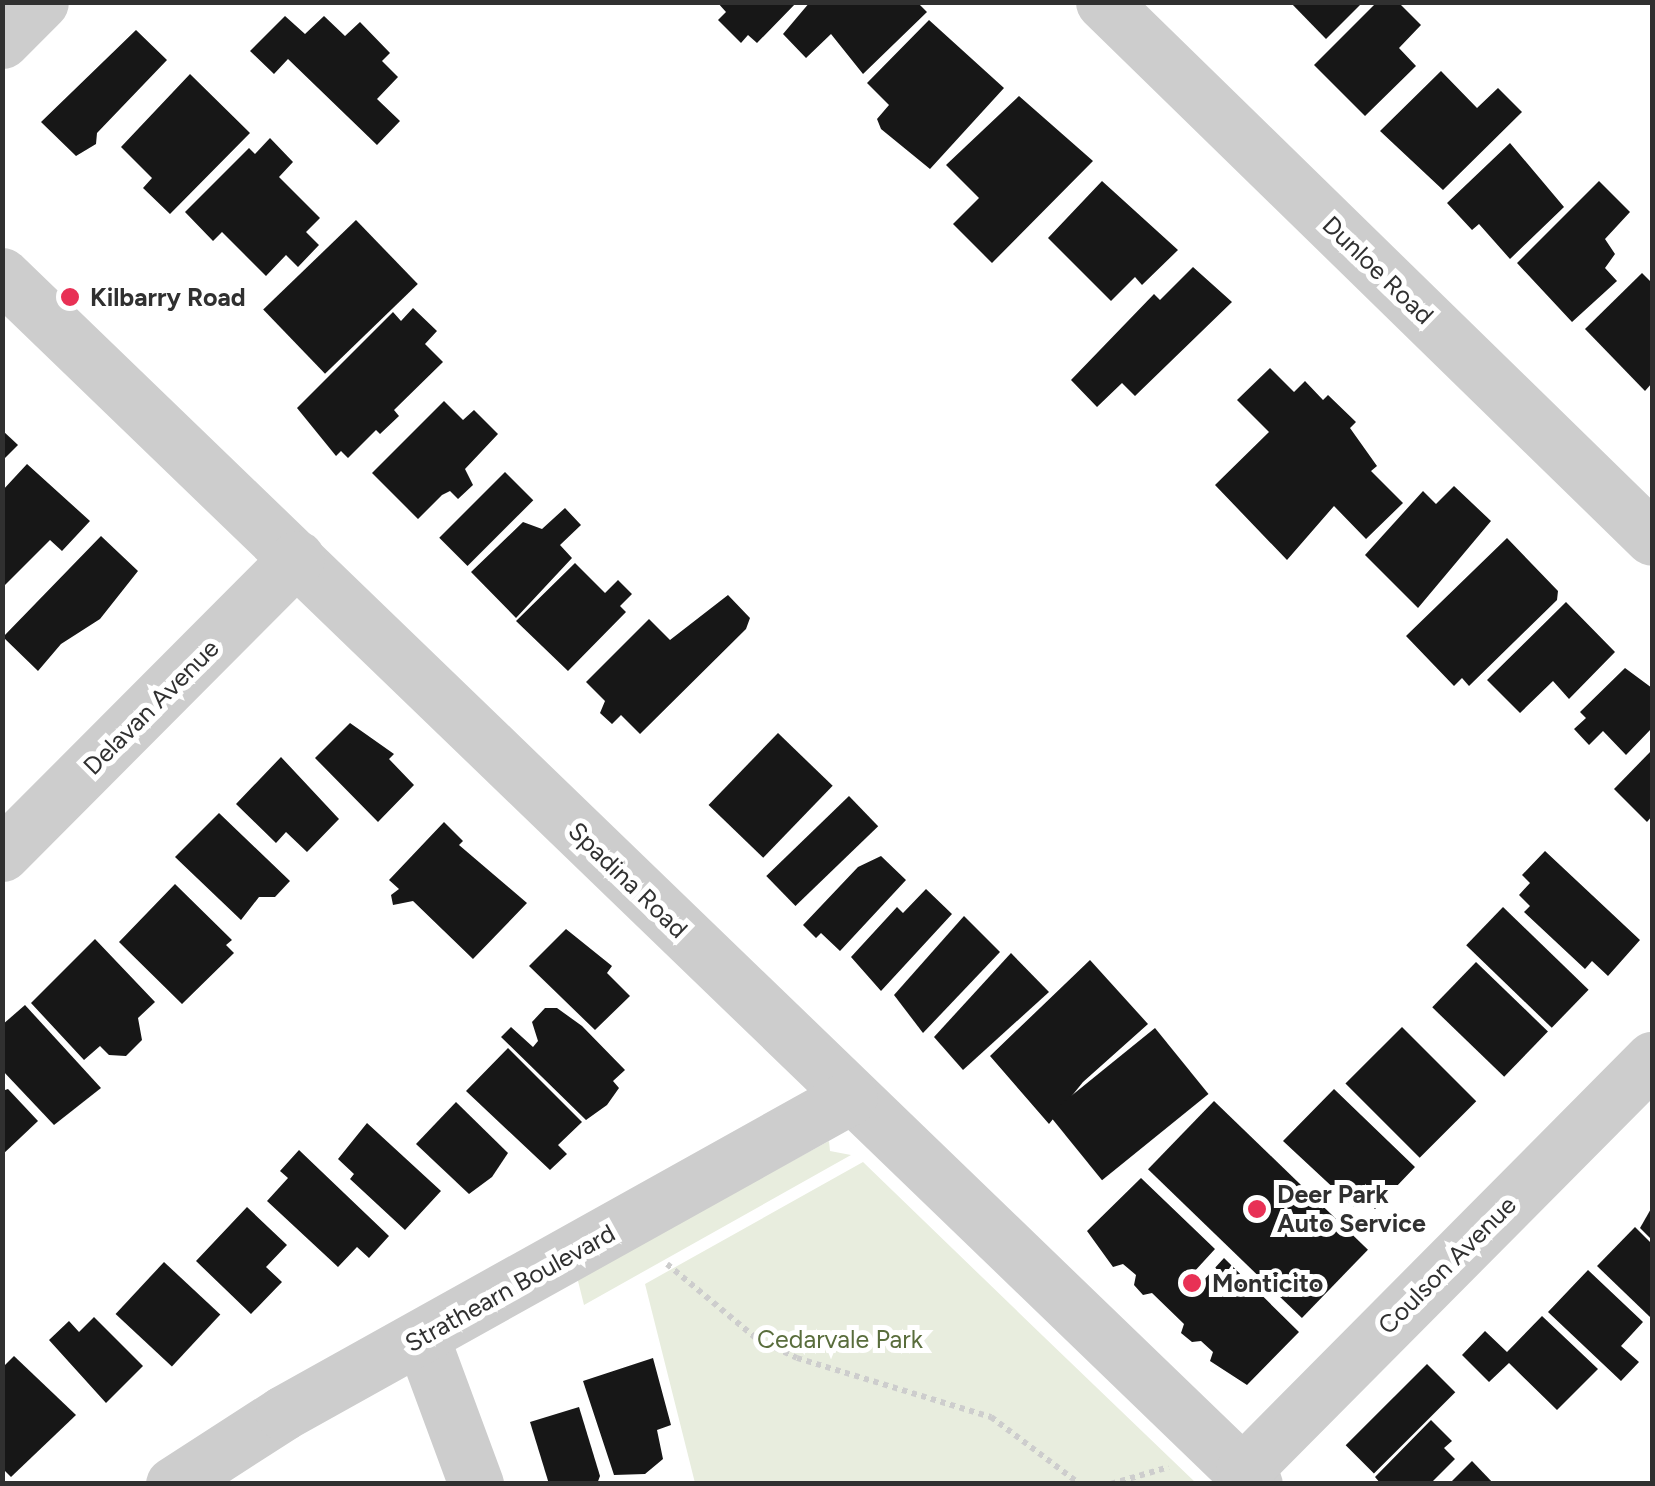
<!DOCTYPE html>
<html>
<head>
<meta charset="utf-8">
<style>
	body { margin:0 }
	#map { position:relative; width:1655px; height:1486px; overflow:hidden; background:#fff; font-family:Figtree,sans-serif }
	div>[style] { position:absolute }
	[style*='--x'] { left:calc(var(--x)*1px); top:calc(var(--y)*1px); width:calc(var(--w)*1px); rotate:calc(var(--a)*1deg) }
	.green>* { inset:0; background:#e8edde }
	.building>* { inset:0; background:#171717; transform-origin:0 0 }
	.path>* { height:6px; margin-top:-3px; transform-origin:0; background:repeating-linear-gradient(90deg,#cdcdcd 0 5px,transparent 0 10px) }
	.minor>* { height:55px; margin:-27.5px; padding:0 27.5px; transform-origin:27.5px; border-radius:27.5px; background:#cdcdcd }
	.dots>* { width:28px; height:28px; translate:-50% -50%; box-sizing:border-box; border:5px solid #fff; border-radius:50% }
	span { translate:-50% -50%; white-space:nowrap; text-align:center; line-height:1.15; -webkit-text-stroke:10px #fff; paint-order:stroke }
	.street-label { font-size:25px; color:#303030 }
	.poi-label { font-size:25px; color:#303030; font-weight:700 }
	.left { translate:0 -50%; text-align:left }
	.park-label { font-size:25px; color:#596d3c }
	.frame { position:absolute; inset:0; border:5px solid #303030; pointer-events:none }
</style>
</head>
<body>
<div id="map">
	<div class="green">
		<div style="clip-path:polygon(829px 1141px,830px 1151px,851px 1155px,584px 1305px,577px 1277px)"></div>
		<div style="clip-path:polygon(863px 1162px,1043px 1336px,1196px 1483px,695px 1483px,645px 1284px)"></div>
	</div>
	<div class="building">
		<div style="clip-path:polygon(717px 2px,797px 2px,757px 43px,748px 35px,741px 43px,718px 20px,726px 12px)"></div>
		<div style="clip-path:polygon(810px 2px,917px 2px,927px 12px,863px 74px,831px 34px,806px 58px,783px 34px)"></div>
		<div style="clip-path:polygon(1290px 2px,1363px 2px,1326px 39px)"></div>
		<div style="clip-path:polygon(1377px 2px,1398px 2px,1421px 25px,1399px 48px,1416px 66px,1365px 116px,1314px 65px)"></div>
		<div style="clip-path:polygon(285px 16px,305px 34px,324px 16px,345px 36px,360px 22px,390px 53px,382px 61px,398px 77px,377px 99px,400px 121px,377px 145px,288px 59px,274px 74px,250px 51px)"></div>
		<div style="clip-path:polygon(929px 20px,1004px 88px,930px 169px,881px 129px,877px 119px,889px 105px,867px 83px)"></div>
		<div style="clip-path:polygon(136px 30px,167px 60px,97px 133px,96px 144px,76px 156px,41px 122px)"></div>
		<div style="clip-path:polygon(1441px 71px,1477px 108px,1498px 88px,1522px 112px,1443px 190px,1380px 131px)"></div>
		<div style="clip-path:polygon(190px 74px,250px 133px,170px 214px,143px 188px,152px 178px,121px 147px)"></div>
		<div style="clip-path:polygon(1019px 96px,1093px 161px,992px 263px,953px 224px,979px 198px,946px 165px)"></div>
		<div style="clip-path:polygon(270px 138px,293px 162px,279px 177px,320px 218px,306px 232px,319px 245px,298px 267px,286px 255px,266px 276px,222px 232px,213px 241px,185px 212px,249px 148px,255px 154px)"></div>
		<div style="clip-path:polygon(1510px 143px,1564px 207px,1510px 259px,1479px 224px,1472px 230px,1447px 203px)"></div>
		<div style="clip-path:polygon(1102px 181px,1178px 250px,1142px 285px,1135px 277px,1111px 301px,1048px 238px)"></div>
		<div style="clip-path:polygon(1599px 181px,1630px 212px,1605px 239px,1615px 254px,1605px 268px,1617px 281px,1572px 322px,1517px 263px)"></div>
		<div style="left:356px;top:220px;width:89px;height:129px;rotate:46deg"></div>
		<div style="clip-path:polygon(1193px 267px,1232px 302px,1135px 396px,1122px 383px,1097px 407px,1071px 380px,1154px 294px,1160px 300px)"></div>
		<div style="clip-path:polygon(1642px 273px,1652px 283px,1652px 383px,1645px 391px,1585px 329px)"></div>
		<div style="clip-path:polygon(413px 308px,437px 331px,425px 344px,443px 362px,394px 410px,399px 416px,380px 434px,376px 430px,348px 458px,341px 451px,336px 456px,297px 408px,393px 312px,401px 321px)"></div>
		<div style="clip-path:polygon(1270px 368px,1294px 392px,1305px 381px,1323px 400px,1328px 395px,1356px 422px,1350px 428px,1377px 466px,1371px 471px,1403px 503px,1366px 539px,1334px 506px,1287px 560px,1215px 485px,1269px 432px,1237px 400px)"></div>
		<div style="clip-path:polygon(444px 401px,463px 420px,474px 410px,498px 434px,465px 469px,473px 485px,458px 499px,450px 491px,442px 495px,418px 519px,372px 473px)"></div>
		<div style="clip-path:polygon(2px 430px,18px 445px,2px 461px)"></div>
		<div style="clip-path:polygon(27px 464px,90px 521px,62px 551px,50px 540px,2px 588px,2px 491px)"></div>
		<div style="left:505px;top:472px;width:40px;height:93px;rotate:45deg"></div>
		<div style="clip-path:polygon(1454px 486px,1491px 521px,1418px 608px,1365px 555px,1423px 491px,1436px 504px)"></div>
		<div style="clip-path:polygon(565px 508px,581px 525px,560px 545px,572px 558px,516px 618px,471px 572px,523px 522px,542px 529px)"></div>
		<div style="clip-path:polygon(101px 536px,138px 571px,100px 619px,61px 644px,38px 671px,3px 637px)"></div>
		<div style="clip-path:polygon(1507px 538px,1558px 591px,1557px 600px,1469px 686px,1462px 678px,1454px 686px,1406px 636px)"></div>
		<div style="clip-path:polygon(575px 563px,605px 593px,618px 580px,632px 594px,620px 606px,626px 612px,568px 671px,516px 621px)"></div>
		<div style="clip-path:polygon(728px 595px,750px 618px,746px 629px,640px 734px,621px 715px,612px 724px,600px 713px,605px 701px,586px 682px,649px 619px,670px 640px)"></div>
		<div style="clip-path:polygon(1566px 602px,1615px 652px,1569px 699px,1553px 681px,1520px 713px,1487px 680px)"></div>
		<div style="clip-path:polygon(1625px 668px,1652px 688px,1652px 728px,1626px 755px,1603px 731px,1589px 745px,1574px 729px,1586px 718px,1580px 712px)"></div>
		<div style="clip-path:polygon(350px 723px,394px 754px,389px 759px,414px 785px,378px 822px,315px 758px)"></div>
		<div style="left:778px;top:733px;width:76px;height:100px;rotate:44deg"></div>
		<div style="clip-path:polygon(1652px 750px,1652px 816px,1647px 822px,1614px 789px)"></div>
		<div style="clip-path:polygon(281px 757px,339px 819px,307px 852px,286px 832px,276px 843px,236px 804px)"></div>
		<div style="left:849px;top:796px;width:42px;height:115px;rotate:46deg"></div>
		<div style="clip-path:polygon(219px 813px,290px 881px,275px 897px,259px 897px,241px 920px,175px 857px)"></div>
		<div style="clip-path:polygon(444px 822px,463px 841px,459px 845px,527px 903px,473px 959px,413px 901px,393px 905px,391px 895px,399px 889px,389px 880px)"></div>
		<div style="clip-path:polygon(1545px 851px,1640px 940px,1608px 976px,1592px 961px,1585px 969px,1524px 912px,1530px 906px,1519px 895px,1530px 883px,1522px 875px)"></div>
		<div style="clip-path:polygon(881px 856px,906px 880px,840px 951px,821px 933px,816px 938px,803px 925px,858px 867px)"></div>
		<div style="clip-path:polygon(175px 884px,232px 940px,226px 945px,234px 953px,182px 1004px,119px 942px)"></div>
		<div style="clip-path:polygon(926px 889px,952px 914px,881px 991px,851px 957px,897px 907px,903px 913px)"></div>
		<div style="left:1503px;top:907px;width:119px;height:53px;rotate:44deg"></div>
		<div style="clip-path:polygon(964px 916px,1000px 952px,923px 1033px,894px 995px)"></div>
		<div style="clip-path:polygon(566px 929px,612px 966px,607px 973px,630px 996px,595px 1030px,529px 966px)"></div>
		<div style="clip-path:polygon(95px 939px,155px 1002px,138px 1018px,142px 1040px,126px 1056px,109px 1055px,100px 1046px,84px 1060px,31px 1003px)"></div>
		<div style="clip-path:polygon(1011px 953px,1049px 992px,963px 1070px,934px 1037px)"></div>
		<div style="clip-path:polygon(1090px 960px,1148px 1024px,1083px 1082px,1049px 1124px,990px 1056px)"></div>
		<div style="left:1476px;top:962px;width:100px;height:63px;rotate:44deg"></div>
		<div style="clip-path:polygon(25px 1005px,101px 1088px,54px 1125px,2px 1070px,2px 1025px)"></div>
		<div style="clip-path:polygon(545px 1008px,557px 1008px,582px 1026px,625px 1070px,613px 1081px,619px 1088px,607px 1105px,586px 1120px,501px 1037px,511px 1027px,533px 1047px,538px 1041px,532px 1022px)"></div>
		<div style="left:1402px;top:1027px;width:105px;height:80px;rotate:45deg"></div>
		<div style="left:1155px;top:1028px;width:85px;height:137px;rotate:51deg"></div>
		<div style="clip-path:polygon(508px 1048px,582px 1122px,558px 1145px,567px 1154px,550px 1170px,466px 1091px)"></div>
		<div style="clip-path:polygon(8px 1089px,38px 1121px,2px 1155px,2px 1091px)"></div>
		<div style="clip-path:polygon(1334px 1089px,1415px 1167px,1375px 1209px,1363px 1197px,1354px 1207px,1283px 1141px)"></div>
		<div style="left:1214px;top:1101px;width:214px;height:95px;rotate:44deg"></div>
		<div style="clip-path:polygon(456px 1102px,508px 1153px,492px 1177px,469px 1194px,416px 1144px)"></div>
		<div style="clip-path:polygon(367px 1123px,441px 1191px,405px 1230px,350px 1179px,354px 1174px,338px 1159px)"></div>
		<div style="clip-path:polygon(299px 1150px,389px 1236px,369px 1258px,357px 1247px,338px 1267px,267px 1201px,288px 1178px,280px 1171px)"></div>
		<div style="clip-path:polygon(1141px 1178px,1215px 1249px,1193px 1273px,1202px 1282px,1224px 1258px,1299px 1332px,1247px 1385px,1210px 1361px,1213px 1352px,1201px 1341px,1192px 1342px,1181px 1333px,1184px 1324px,1152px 1293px,1143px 1295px,1134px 1285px,1136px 1275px,1123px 1264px,1113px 1267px,1087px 1231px)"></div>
		<div style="clip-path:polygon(247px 1207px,287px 1245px,266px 1267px,282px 1282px,251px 1314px,196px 1261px)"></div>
		<div style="clip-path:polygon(1652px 1207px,1652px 1240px,1640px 1228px)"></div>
		<div style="clip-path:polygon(1635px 1227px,1652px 1244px,1650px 1317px,1597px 1266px)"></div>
		<div style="left:164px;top:1262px;width:77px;height:71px;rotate:43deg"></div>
		<div style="clip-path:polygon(1588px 1270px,1643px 1322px,1621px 1346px,1639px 1362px,1621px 1381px,1548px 1312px)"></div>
		<div style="clip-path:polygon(1542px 1316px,1598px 1369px,1557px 1410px,1509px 1363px,1489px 1382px,1462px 1355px,1485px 1331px,1507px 1352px)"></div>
		<div style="clip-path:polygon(94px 1317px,143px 1366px,106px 1403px,49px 1340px,69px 1321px,79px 1332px)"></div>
		<div style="clip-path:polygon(14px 1356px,76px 1415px,11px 1477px,2px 1468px,2px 1368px)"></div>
		<div style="clip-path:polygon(653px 1358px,671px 1425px,657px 1430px,663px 1459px,645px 1474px,614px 1475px,583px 1381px)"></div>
		<div style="left:1427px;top:1364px;width:40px;height:115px;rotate:45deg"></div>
		<div style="clip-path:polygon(579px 1407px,600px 1476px,597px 1484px,549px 1484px,530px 1422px)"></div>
		<div style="clip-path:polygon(1431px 1420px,1452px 1441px,1444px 1448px,1455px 1459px,1430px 1484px,1381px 1484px,1375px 1477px)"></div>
		<div style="clip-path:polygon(1472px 1461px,1494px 1484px,1449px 1484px)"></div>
	</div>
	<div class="path">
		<div style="--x:667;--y:1264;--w:117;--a:39.8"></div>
		<div style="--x:757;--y:1339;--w:44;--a:25.4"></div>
		<div style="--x:797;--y:1358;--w:203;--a:16.9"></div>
		<div style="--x:991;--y:1417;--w:111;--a:37"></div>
		<div style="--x:1111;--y:1484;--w:60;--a:-16.3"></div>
	</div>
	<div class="minor">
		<div style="--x:1103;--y:2;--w:767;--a:44.31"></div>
		<div style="--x:2;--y:41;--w:55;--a:-45"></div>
		<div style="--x:2;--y:275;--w:1741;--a:43.98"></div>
		<div style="--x:2;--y:854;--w:418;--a:-45.1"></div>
		<div style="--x:422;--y:1338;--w:156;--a:69.7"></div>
		<div style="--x:1243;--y:1471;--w:581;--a:-45.21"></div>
		<div style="--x:173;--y:1484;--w:131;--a:-32.8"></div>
		<div style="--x:283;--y:1413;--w:649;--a:-29.13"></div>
	</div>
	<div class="dots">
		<div style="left:70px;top:297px;background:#e83155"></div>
		<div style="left:1257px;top:1209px;background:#e83155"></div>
		<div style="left:1192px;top:1283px;background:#e83155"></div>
	</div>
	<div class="street-label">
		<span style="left:1378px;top:270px;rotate:44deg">Dunloe Road</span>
		<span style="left:151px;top:707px;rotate:-45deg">Delavan Avenue</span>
		<span style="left:628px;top:880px;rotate:44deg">Spadina Road</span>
		<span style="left:1447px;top:1265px;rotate:-45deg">Coulson Avenue</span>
		<span style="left:510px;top:1288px;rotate:-29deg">Strathearn Boulevard</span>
	</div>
	<div class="poi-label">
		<span class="left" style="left:90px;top:297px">Kilbarry Road</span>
		<span class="left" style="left:1277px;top:1209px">Deer Park<br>Auto Service</span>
		<span class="left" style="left:1212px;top:1283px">Monticito</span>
	</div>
	<div class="park-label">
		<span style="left:840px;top:1339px">Cedarvale Park</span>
	</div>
	<div class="frame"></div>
</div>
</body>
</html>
